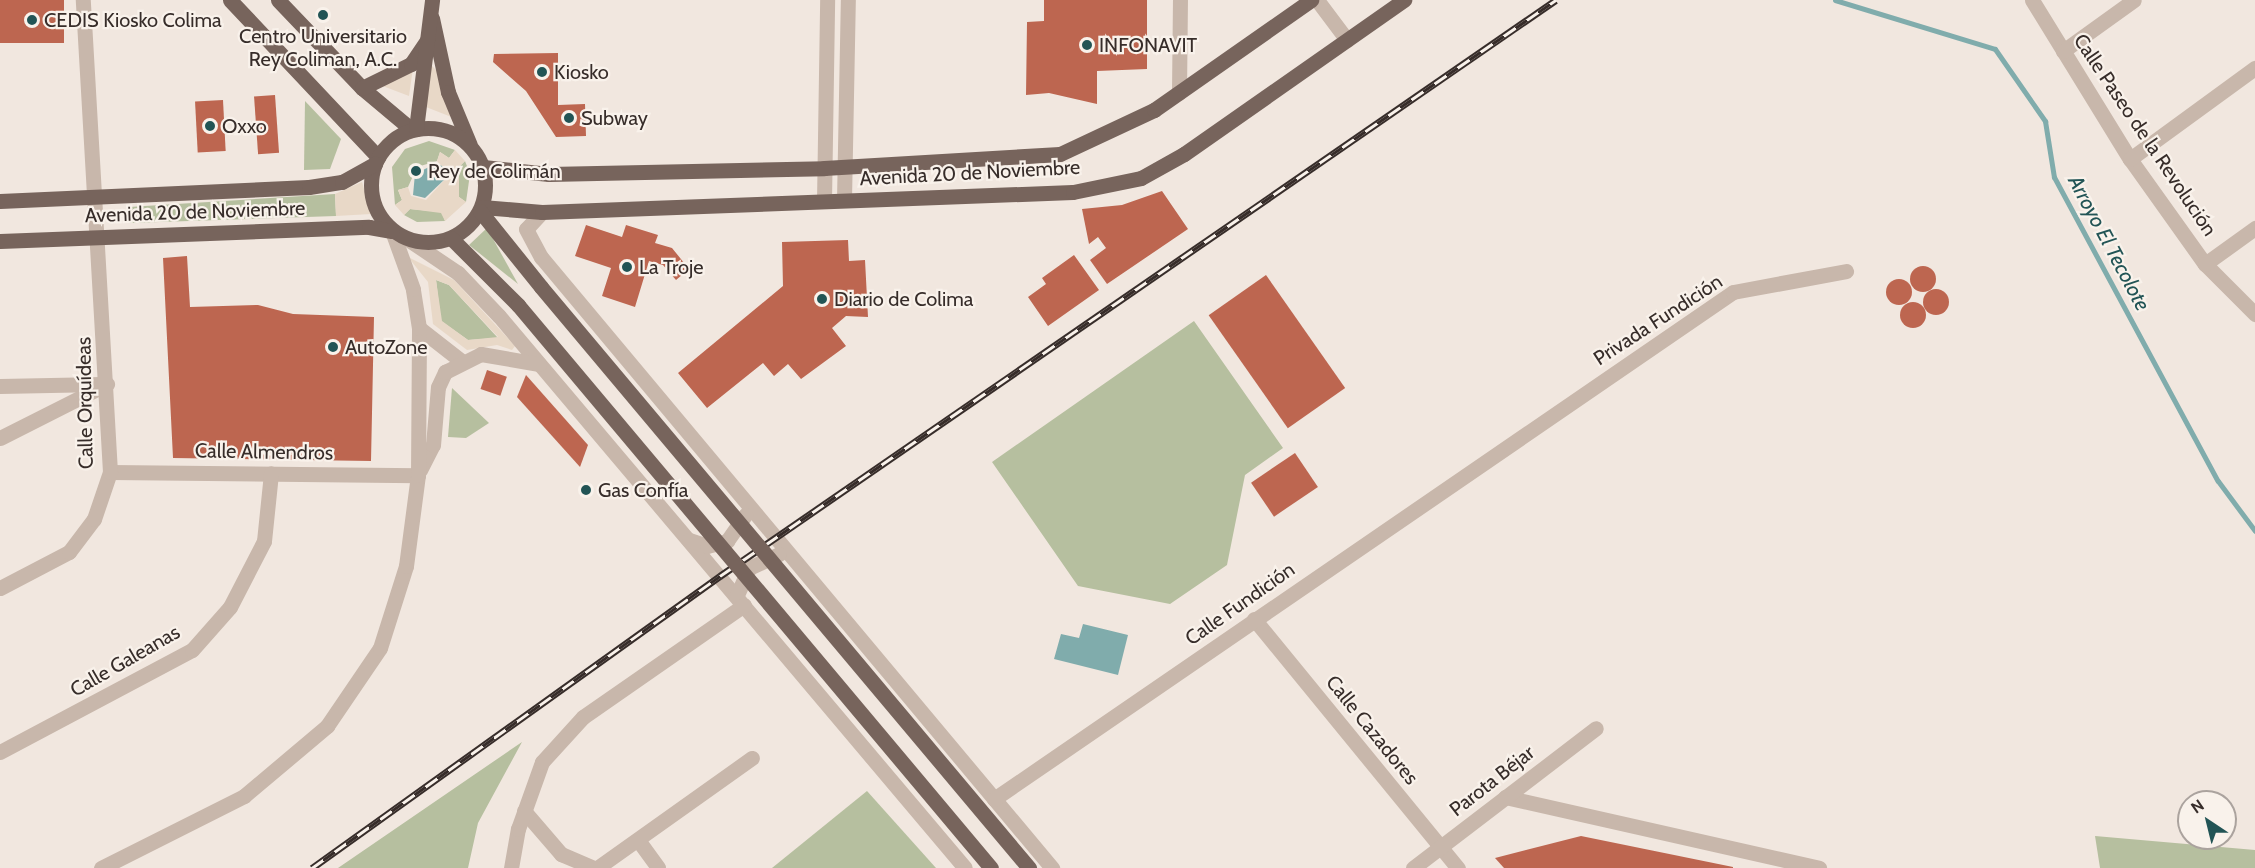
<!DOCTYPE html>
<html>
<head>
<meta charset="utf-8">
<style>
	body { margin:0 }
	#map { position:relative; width:2255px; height:868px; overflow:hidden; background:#f1e7df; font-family:Cabin,sans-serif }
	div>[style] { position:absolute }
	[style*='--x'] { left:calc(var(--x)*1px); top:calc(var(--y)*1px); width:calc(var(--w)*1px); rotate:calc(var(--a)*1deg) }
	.green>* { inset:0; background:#b6bf9f }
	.plaza>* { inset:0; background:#e8d8c7 }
	.water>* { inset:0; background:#80acac }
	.stream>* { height:5px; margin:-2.5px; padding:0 2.5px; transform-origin:2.5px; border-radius:2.5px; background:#80acac }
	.building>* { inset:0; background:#bd6650; transform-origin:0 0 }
	.round { border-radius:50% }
	.minor>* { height:15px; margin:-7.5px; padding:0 7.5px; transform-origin:7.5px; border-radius:7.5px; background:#c8b7ab }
	.major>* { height:15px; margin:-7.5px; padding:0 7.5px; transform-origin:7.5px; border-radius:7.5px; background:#77645c }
	.major>.ring { margin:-7.5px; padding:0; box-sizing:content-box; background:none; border:15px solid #77645c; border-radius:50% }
	.rail>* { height:7px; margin-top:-3.5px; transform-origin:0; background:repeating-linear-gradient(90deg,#f9f2eb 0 14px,#372d2a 0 28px); box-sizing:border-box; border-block:2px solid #372d2a }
	.major-bridge>* { height:15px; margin:-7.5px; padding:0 7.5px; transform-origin:7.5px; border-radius:7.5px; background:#77645c }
	.dots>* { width:16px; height:16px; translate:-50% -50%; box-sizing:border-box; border:3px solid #f9f2eb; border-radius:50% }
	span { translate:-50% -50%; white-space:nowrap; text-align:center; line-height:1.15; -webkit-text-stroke:4.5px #f9f2eb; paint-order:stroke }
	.poi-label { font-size:20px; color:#372d2a }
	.left { translate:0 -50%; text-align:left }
	.street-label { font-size:20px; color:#372d2a }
	.water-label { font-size:21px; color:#225455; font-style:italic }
	.north { position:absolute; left:2177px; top:790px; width:60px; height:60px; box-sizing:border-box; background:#f9f2eb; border:2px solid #aba39e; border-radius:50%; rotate:325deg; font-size:16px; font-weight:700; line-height:24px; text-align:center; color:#372d2a }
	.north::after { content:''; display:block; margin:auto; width:21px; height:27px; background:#225455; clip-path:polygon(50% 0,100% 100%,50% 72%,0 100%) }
</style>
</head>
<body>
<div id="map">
	<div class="green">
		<div style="clip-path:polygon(305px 101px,341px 139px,330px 169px,304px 170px)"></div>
		<div style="clip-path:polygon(429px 141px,455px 150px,449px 158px,440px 152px,437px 161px,417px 167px,408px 187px,398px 190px,402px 200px,395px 205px,392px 167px,405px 149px)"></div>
		<div style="clip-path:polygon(465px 161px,470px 174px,466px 202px,459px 197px,459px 167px)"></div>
		<div style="clip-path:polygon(335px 194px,336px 216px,130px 223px,129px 207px)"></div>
		<div style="clip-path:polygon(410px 209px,442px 212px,445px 221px,417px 222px,404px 215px)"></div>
		<div style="clip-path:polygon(487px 228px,518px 284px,469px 245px)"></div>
		<div style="clip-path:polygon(436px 280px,449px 285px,498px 338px,468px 340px,441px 321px)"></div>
		<div style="clip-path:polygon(1194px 321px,1283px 448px,1245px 475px,1227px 565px,1170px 604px,1078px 586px,992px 462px)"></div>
		<div style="clip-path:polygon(452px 388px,489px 423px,466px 438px,448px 437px)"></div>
		<div style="clip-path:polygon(522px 742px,478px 823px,468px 868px,338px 868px)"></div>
		<div style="clip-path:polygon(867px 791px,936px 868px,772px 868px)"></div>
		<div style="clip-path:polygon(2095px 836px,2255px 850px,2255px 868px,2100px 868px)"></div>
	</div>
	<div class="plaza">
		<div style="clip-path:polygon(431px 65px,440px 74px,454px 118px,426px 107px)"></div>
		<div style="clip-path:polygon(413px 68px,409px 96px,380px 85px,398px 79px)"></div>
		<div style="clip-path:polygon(455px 150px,465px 161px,459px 167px,459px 197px,466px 202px,445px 221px,441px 213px,410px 209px,404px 215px,395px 205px,402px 200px,398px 190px,408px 187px,411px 196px,426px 200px,449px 175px,437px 161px,440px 152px,449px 158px)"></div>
		<div style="clip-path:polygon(362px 182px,371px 214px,336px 216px,335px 194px)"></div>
		<div style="clip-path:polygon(evenodd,408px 257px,454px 280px,515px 346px,512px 350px,497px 345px,467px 350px,433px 324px,428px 282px,408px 257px,436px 280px,449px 285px,498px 337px,468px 340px,442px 321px,436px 280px)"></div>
	</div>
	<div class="water">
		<div style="clip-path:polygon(437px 163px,445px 168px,445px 179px,425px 198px,413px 195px,415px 174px)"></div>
		<div style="clip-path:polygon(1083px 624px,1128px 635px,1118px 675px,1054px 659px,1061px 634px,1079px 638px)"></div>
	</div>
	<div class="stream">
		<div style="--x:1835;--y:0;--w:167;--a:17"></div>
		<div style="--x:1995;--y:49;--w:88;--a:55.2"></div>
		<div style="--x:2045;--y:121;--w:57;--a:80.9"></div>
		<div style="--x:2054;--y:177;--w:345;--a:61.7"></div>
		<div style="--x:2218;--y:481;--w:62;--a:53.5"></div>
	</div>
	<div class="building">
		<div style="left:0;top:0;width:64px;height:43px"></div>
		<div style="clip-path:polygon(1044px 0,1147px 0,1147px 69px,1097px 71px,1097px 104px,1049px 93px,1026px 95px,1027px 22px,1044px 21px)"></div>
		<div style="clip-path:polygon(558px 53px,558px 105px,585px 104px,586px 136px,556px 137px,526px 91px,493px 62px,494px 54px)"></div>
		<div style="left:275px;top:95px;width:58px;height:21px;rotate:86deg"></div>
		<div style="left:223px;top:100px;width:51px;height:28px;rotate:87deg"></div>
		<div style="clip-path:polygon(1162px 191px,1188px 229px,1107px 284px,1090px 260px,1106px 248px,1098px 237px,1089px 244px,1082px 209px,1122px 205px)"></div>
		<div style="clip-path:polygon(586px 225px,622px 237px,626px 225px,658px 235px,655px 243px,672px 248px,689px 269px,676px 280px,663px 265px,649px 261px,635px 307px,602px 296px,611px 268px,575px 256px)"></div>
		<div style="clip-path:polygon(848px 240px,849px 261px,865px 260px,868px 317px,846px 316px,832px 328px,846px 346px,801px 379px,788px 364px,774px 376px,763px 363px,707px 408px,678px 373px,783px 286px,782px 242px)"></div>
		<div style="clip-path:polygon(1074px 255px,1099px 290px,1048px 326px,1028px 297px,1046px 284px,1042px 278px)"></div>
		<div style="clip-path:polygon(187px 256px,190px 307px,258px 305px,293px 314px,374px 317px,371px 461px,173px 458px,163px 258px)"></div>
		<div class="round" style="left:1910px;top:266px;width:26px;height:26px"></div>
		<div style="left:1266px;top:275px;width:138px;height:70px;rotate:55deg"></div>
		<div class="round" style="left:1886px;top:279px;width:26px;height:26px"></div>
		<div class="round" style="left:1923px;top:289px;width:26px;height:26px"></div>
		<div class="round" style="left:1900px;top:302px;width:26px;height:26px"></div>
		<div style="left:487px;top:370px;width:21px;height:20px;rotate:19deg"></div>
		<div style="clip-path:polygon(526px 375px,588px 445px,580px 467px,517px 397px)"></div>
		<div style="left:1295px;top:453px;width:41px;height:53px;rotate:56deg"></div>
		<div style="clip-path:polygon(1581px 836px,1733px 867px,1733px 868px,1504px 868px,1495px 858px)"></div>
	</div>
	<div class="minor">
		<div style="--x:1317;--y:0;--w:50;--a:53.1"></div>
		<div style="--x:2032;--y:0;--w:187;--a:58.4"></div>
		<div style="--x:2130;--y:159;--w:129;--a:54.5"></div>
		<div style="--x:2205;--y:264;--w:71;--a:45"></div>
		<div style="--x:2063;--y:51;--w:87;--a:-35.7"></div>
		<div style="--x:1179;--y:93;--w:93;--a:-89.4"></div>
		<div style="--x:2130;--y:159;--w:155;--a:-36.1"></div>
		<div style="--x:844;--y:200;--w:200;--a:-88.9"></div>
		<div style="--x:824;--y:201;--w:201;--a:-89.1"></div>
		<div style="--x:542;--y:212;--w:23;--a:133"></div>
		<div style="--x:526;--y:229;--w:32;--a:62"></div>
		<div style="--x:541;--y:257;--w:797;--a:50.09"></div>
		<div style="--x:409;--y:240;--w:59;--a:34"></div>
		<div style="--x:458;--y:273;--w:59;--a:46.4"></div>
		<div style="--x:499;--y:316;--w:722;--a:49.83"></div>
		<div style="--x:2205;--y:264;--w:62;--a:-35.8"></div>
		<div style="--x:419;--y:328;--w:52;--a:38"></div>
		<div style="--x:0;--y:386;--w:101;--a:-1.1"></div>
		<div style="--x:0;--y:438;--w:120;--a:-26.8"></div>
		<div style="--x:420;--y:470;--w:28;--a:-63"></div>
		<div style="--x:433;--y:445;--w:58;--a:-85.1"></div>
		<div style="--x:438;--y:387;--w:17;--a:-65"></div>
		<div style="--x:445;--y:372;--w:40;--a:-26.6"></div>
		<div style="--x:481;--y:354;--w:59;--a:9.8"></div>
		<div style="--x:110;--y:472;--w:308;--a:0.6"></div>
		<div style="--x:689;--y:540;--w:19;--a:18"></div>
		<div style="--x:707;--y:546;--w:21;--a:-14"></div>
		<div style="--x:727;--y:541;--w:32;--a:-55"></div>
		<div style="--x:0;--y:588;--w:78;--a:-27.6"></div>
		<div style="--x:69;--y:552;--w:41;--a:-52.9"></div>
		<div style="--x:94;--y:519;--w:50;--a:-71.2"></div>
		<div style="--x:110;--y:472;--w:473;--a:-93.3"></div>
		<div style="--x:737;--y:595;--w:30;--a:-66"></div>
		<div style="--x:749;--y:568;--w:33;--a:-25"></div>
		<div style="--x:1254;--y:619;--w:322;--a:50.7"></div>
		<div style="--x:0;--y:752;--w:217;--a:-28"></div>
		<div style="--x:192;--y:650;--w:57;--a:-48.5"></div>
		<div style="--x:230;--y:607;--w:74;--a:-62.7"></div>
		<div style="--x:264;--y:541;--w:68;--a:-84.1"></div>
		<div style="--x:1505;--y:797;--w:322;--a:12.7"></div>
		<div style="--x:994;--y:799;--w:896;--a:-34.45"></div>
		<div style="--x:1733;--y:292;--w:115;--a:-10.5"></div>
		<div style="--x:524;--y:811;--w:57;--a:49.3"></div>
		<div style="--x:561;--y:854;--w:36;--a:23"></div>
		<div style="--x:638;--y:840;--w:34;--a:54"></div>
		<div style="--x:101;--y:868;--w:160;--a:-26.7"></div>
		<div style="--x:244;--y:796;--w:109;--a:-40.1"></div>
		<div style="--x:327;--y:726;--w:94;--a:-55.8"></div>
		<div style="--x:380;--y:648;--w:86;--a:-72.4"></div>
		<div style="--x:406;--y:566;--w:92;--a:-82.5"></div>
		<div style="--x:418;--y:475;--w:147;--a:-89.6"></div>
		<div style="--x:419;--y:328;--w:39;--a:-99"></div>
		<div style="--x:413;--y:289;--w:62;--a:-109.9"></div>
		<div style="--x:511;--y:868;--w:40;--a:-80"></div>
		<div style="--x:518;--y:829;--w:71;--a:-70.3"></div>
		<div style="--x:542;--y:762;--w:61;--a:-47.7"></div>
		<div style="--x:583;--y:717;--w:196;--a:-34.8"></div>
		<div style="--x:597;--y:868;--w:190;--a:-35.4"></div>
		<div style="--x:1413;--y:868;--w:230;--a:-37.4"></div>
	</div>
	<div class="major">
		<div style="--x:230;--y:0;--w:216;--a:46.7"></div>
		<div style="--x:278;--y:0;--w:122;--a:46.3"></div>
		<div style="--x:362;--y:88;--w:65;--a:40"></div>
		<div style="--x:432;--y:18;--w:76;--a:77.8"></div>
		<div style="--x:448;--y:92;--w:57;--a:67.5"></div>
		<div style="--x:362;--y:88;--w:55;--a:-26.1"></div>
		<div style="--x:411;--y:64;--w:29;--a:-56"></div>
		<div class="ring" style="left:371px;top:128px;width:99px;height:99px"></div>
		<div style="--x:416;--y:129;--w:130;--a:-82.9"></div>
		<div style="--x:483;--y:167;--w:66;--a:6.1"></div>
		<div style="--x:549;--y:174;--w:275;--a:-1.2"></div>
		<div style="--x:824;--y:168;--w:236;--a:-3.4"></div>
		<div style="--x:1060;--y:154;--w:104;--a:-25.1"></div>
		<div style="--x:1154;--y:110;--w:192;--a:-35"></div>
		<div style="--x:0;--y:201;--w:309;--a:-2.6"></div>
		<div style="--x:309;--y:187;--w:33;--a:-9"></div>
		<div style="--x:342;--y:182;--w:38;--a:-29"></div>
		<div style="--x:482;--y:207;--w:60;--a:4.8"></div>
		<div style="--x:542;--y:212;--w:531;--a:-2.16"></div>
		<div style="--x:1073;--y:192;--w:69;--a:-11.6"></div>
		<div style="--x:1141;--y:178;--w:49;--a:-29.2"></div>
		<div style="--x:1184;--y:154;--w:269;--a:-35"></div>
		<div style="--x:480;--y:211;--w:97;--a:51.2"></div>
		<div style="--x:451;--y:238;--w:95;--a:45"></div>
		<div style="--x:0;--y:241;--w:369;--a:-2.2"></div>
		<div style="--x:369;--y:227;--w:23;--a:10"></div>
	</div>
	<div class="rail">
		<div style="--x:312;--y:868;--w:502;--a:-35.59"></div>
		<div style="--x:720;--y:576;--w:1015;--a:-34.57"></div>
	</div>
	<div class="major-bridge">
		<div style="--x:541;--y:287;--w:759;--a:49.97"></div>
		<div style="--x:518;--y:305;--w:735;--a:49.96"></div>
	</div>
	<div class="dots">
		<div style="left:323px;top:15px;background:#225455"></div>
		<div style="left:32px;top:20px;background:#225455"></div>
		<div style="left:1087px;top:45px;background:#225455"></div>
		<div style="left:542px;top:72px;background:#225455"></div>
		<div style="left:569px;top:118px;background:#225455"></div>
		<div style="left:210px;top:126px;background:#225455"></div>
		<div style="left:416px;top:171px;background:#225455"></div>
		<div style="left:627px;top:267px;background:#225455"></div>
		<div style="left:822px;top:299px;background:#225455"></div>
		<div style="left:333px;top:347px;background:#225455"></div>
		<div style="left:586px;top:490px;background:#225455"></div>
	</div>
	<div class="poi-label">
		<span class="left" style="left:44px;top:20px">CEDIS Kiosko Colima</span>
		<span style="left:323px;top:48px">Centro Universitario<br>Rey Coliman, A.C.</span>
		<span class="left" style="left:1099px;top:45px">INFONAVIT</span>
		<span class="left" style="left:554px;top:72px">Kiosko</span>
		<span class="left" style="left:581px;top:118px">Subway</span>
		<span class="left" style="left:222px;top:126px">Oxxo</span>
		<span class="left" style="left:428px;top:171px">Rey de Colimán</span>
		<span class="left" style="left:639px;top:267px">La Troje</span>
		<span class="left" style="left:834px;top:299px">Diario de Colima</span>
		<span class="left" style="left:345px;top:347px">AutoZone</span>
		<span class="left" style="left:598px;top:490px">Gas Confía</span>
	</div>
	<div class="street-label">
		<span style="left:2145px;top:135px;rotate:56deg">Calle Paseo de la Revolución</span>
		<span style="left:970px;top:173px;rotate:-3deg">Avenida 20 de Noviembre</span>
		<span style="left:195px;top:212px;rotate:-2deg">Avenida 20 de Noviembre</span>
		<span style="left:1658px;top:320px;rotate:-33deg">Privada Fundición</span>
		<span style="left:85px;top:403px;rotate:-91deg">Calle Orquídeas</span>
		<span style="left:264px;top:452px;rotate:1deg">Calle Almendros</span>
		<span style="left:1240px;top:604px;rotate:-35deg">Calle Fundición</span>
		<span style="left:125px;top:661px;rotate:-30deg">Calle Galeanas</span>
		<span style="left:1372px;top:730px;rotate:51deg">Calle Cazadores</span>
		<span style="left:1492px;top:781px;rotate:-38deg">Parota Béjar</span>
	</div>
	<div class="water-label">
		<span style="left:2109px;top:243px;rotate:62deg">Arroyo El Tecolote</span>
	</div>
	<div class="north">N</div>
</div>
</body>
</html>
